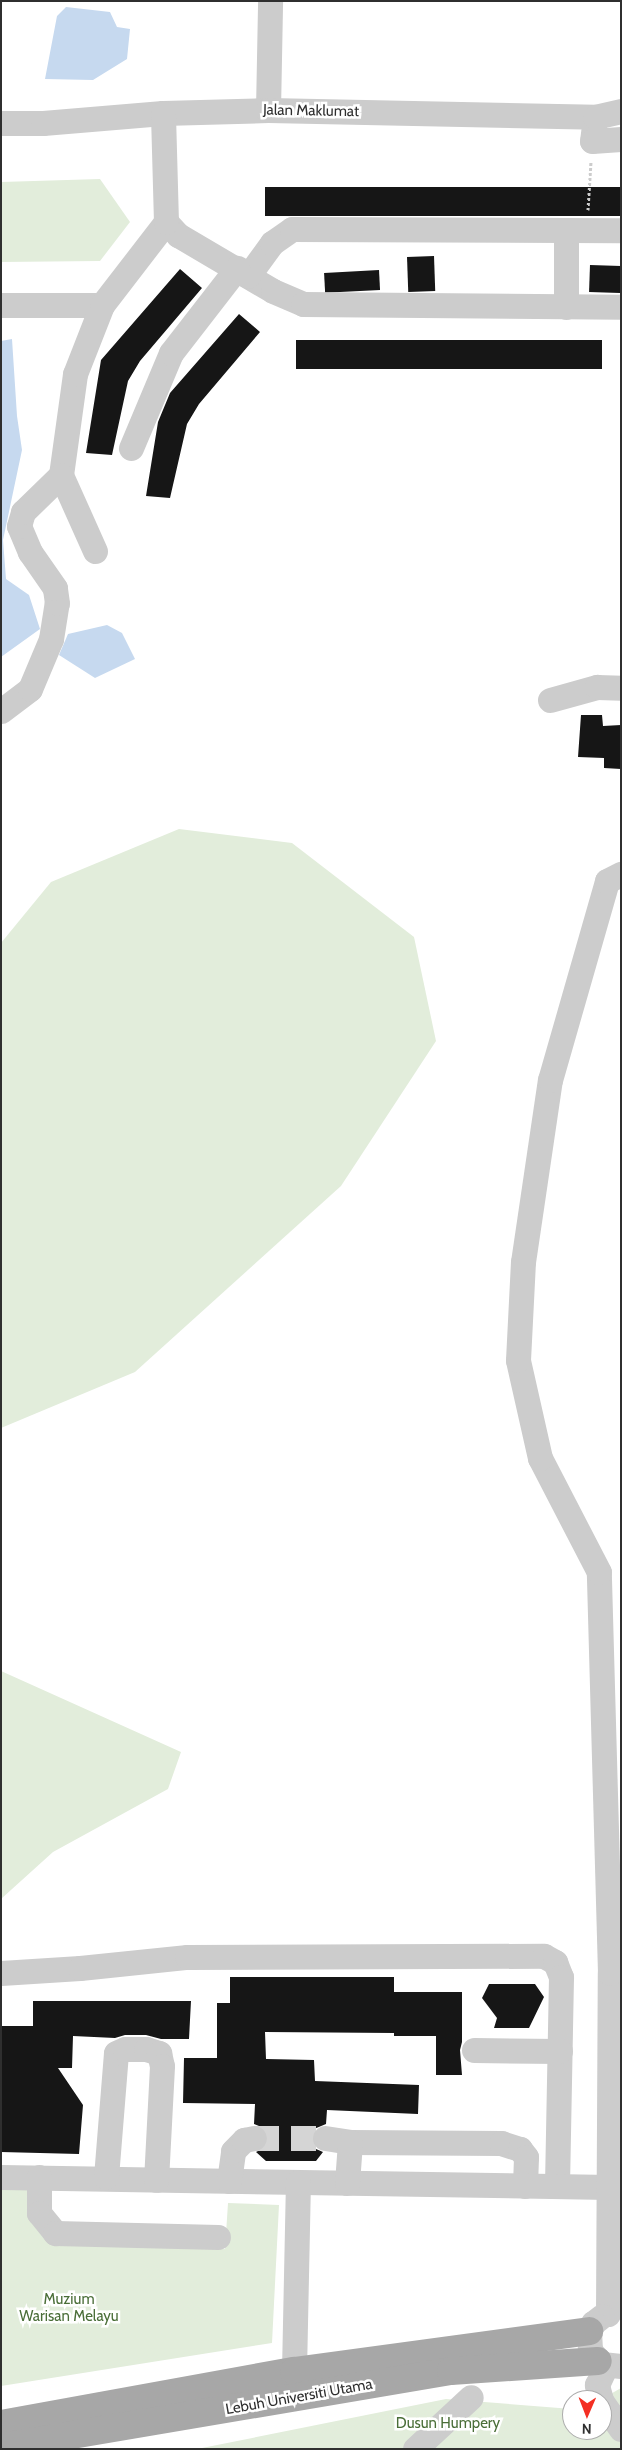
<!DOCTYPE html>
<html>
<head>
<meta charset="utf-8">
<style>
	body { margin:0 }
	#map { position:relative; width:622px; height:2450px; overflow:hidden; background:#fff; font-family:Cabin,sans-serif }
	div>[style] { position:absolute }
	[style*='--x'] { left:calc(var(--x)*1px); top:calc(var(--y)*1px); width:calc(var(--w)*1px); rotate:calc(var(--a)*1deg) }
	.green>* { inset:0; background:#e2eddb }
	.water>* { inset:0; background:#c6d9ef }
	.building>* { inset:0; background:#161616; transform-origin:0 0 }
	.minor-tunnel>* { height:25px; margin-top:-12.5px; transform-origin:0; background:repeating-linear-gradient(90deg,#d5d5d5 0 25px,transparent 0 37px) }
	.path>* { height:3px; margin-top:-1.5px; transform-origin:0; background:repeating-linear-gradient(90deg,#ccc 0 2.5px,transparent 0 5px) }
	.minor>* { height:25px; margin:-12.5px; padding:0 12.5px; transform-origin:12.5px; border-radius:12.5px; background:#ccc }
	.major>* { height:28px; margin:-14px; padding:0 14px; transform-origin:14px; border-radius:14px; background:#a7a7a7 }
	span { translate:-50% -50%; white-space:nowrap; text-align:center; line-height:1.15; -webkit-text-stroke:5px #fff; paint-order:stroke }
	.street-label { font-size:15px; color:#2f2f2f }
	.park-label { font-size:15px; color:#4a6e38 }
	.frame { position:absolute; inset:0; border:2px solid #2f2f2f; pointer-events:none }
	.north { position:absolute; left:562px; top:2390px; width:50px; height:50px; box-sizing:border-box; background:#fff; border:1px solid #acacac; border-radius:50%; rotate:181deg; font-size:14px; font-weight:700; line-height:20px; text-align:center; color:#2f2f2f }
	.north::after { content:''; display:block; margin:auto; width:18px; height:22px; background:#f42f23; clip-path:polygon(50% 0,100% 100%,50% 72%,0 100%) }
</style>
</head>
<body>
<div id="map">
	<div class="green">
		<div style="clip-path:polygon(100px 179px,130px 222px,100px 261px,1px 262px,1px 182px)"></div>
		<div style="clip-path:polygon(179px 829px,292px 843px,414px 937px,436px 1041px,341px 1186px,135px 1372px,1px 1428px,1px 943px,51px 882px)"></div>
		<div style="clip-path:polygon(1px 1671px,181px 1752px,168px 1789px,53px 1852px,1px 1899px)"></div>
		<div style="clip-path:polygon(1px 2187px,31px 2188px,49px 2239px,225px 2249px,228px 2203px,279px 2205px,272px 2343px,1px 2386px)"></div>
		<div style="clip-path:polygon(621px 2388px,621px 2449px,197px 2449px,446px 2399px,572px 2409px,572px 2430px,602px 2430px,602px 2400px,600px 2400px)"></div>
	</div>
	<div class="water">
		<div style="clip-path:polygon(66px 7px,110px 12px,117px 27px,130px 29px,127px 59px,93px 80px,45px 79px,57px 16px)"></div>
		<div style="clip-path:polygon(12px 339px,17px 416px,22px 450px,3px 540px,6px 579px,29px 595px,40px 629px,1px 657px,1px 341px)"></div>
		<div style="clip-path:polygon(107px 625px,122px 633px,135px 659px,95px 678px,59px 655px,68px 634px)"></div>
	</div>
	<div class="building">
		<div style="left:265px;top:187px;width:356px;height:29px"></div>
		<div style="left:434px;top:256px;width:35px;height:27px;rotate:88deg"></div>
		<div style="left:590px;top:265px;width:31px;height:27px;rotate:2deg"></div>
		<div style="clip-path:polygon(180px 269px,202px 288px,140px 361px,128px 381px,112px 455px,86px 453px,101px 360px)"></div>
		<div style="left:379px;top:270px;width:20px;height:55px;rotate:87deg"></div>
		<div style="clip-path:polygon(239px 314px,260px 332px,199px 404px,187px 424px,170px 498px,146px 496px,158px 422px,170px 393px)"></div>
		<div style="left:296px;top:340px;width:306px;height:29px"></div>
		<div style="clip-path:polygon(581px 715px,602px 715px,603px 726px,621px 725px,621px 769px,604px 768px,604px 758px,578px 757px)"></div>
		<div style="clip-path:polygon(230px 1977px,394px 1977px,394px 1992px,462px 1992px,462px 2042px,460px 2050px,462px 2075px,436px 2075px,436px 2036px,394px 2036px,394px 2033px,265px 2032px,266px 2059px,314px 2060px,315px 2081px,419px 2085px,418px 2114px,327px 2110px,326px 2124px,314px 2129px,311px 2135px,311px 2143px,316px 2149px,323px 2152px,316px 2161px,266px 2161px,256px 2152px,264px 2148px,268px 2136px,264px 2128px,254px 2124px,255px 2104px,183px 2103px,184px 2058px,217px 2058px,217px 2003px,230px 2003px)"></div>
		<div style="clip-path:polygon(489px 1984px,535px 1984px,544px 1997px,529px 2028px,494px 2028px,497px 2018px,482px 1998px)"></div>
		<div style="clip-path:polygon(33px 2001px,191px 2001px,189px 2039px,161px 2039px,146px 2035px,125px 2035px,115px 2038px,73px 2036px,72px 2068px,58px 2068px,83px 2105px,79px 2154px,1px 2152px,1px 2026px,33px 2026px)"></div>
	</div>
	<div class="minor-tunnel">
		<div style="--x:254;--y:2138;--w:71;--a:0"></div>
	</div>
	<div class="path">
		<div style="--x:588;--y:210;--w:49;--a:-86.5"></div>
	</div>
	<div class="minor">
		<div style="--x:268;--y:110;--w:109;--a:-88.9"></div>
		<div style="--x:595;--y:117;--w:24;--a:97"></div>
		<div style="--x:592;--y:141;--w:29;--a:-4"></div>
		<div style="--x:1;--y:123;--w:42;--a:0"></div>
		<div style="--x:43;--y:123;--w:120;--a:-4.8"></div>
		<div style="--x:163;--y:113;--w:105;--a:-1.6"></div>
		<div style="--x:268;--y:110;--w:327;--a:1.2"></div>
		<div style="--x:595;--y:117;--w:27;--a:-13"></div>
		<div style="--x:166;--y:222;--w:18;--a:47"></div>
		<div style="--x:178;--y:235;--w:110;--a:30.5"></div>
		<div style="--x:273;--y:291;--w:33;--a:23"></div>
		<div style="--x:303;--y:304;--w:318;--a:0.5"></div>
		<div style="--x:566;--y:230;--w:77;--a:90"></div>
		<div style="--x:248;--y:276;--w:41;--a:-54"></div>
		<div style="--x:272;--y:243;--w:24;--a:-35"></div>
		<div style="--x:292;--y:229;--w:329;--a:0.2"></div>
		<div style="--x:1;--y:305;--w:101;--a:0"></div>
		<div style="--x:131;--y:448;--w:103;--a:-67.2"></div>
		<div style="--x:171;--y:353;--w:108;--a:-52.2"></div>
		<div style="--x:95;--y:551;--w:83;--a:-114.1"></div>
		<div style="--x:61;--y:475;--w:102;--a:-82.1"></div>
		<div style="--x:75;--y:374;--w:74;--a:-68.6"></div>
		<div style="--x:102;--y:305;--w:105;--a:-52.4"></div>
		<div style="--x:166;--y:222;--w:109;--a:-91.6"></div>
		<div style="--x:550;--y:700;--w:49;--a:-15.5"></div>
		<div style="--x:597;--y:687;--w:24;--a:2"></div>
		<div style="--x:1;--y:711;--w:36;--a:-37"></div>
		<div style="--x:30;--y:689;--w:54;--a:-67.2"></div>
		<div style="--x:51;--y:639;--w:36;--a:-81"></div>
		<div style="--x:57;--y:603;--w:15;--a:-98"></div>
		<div style="--x:55;--y:588;--w:44;--a:-124.8"></div>
		<div style="--x:30;--y:552;--w:28;--a:-113"></div>
		<div style="--x:19;--y:526;--w:15;--a:-74"></div>
		<div style="--x:23;--y:512;--w:53;--a:-44.2"></div>
		<div style="--x:1;--y:1973;--w:79;--a:-3.6"></div>
		<div style="--x:80;--y:1968;--w:108;--a:-5.9"></div>
		<div style="--x:187;--y:1957;--w:357;--a:-0.2"></div>
		<div style="--x:544;--y:1956;--w:13;--a:29"></div>
		<div style="--x:555;--y:1962;--w:16;--a:68"></div>
		<div style="--x:561;--y:1977;--w:209;--a:91.1"></div>
		<div style="--x:474;--y:2050;--w:86;--a:0.7"></div>
		<div style="--x:325;--y:2138;--w:25;--a:9"></div>
		<div style="--x:350;--y:2142;--w:151;--a:0.4"></div>
		<div style="--x:501;--y:2143;--w:20;--a:18"></div>
		<div style="--x:520;--y:2149;--w:10;--a:53"></div>
		<div style="--x:526;--y:2157;--w:29;--a:92"></div>
		<div style="--x:1;--y:2177;--w:609;--a:0.94"></div>
		<div style="--x:39;--y:2177;--w:36;--a:90"></div>
		<div style="--x:39;--y:2213;--w:26;--a:51"></div>
		<div style="--x:55;--y:2233;--w:163;--a:1.4"></div>
		<div style="--x:106;--y:2177;--w:124;--a:-85.4"></div>
		<div style="--x:116;--y:2053;--w:10;--a:-24"></div>
		<div style="--x:125;--y:2049;--w:21;--a:0"></div>
		<div style="--x:146;--y:2049;--w:14;--a:17"></div>
		<div style="--x:159;--y:2053;--w:13;--a:77"></div>
		<div style="--x:162;--y:2066;--w:114;--a:93"></div>
		<div style="--x:229;--y:2181;--w:30;--a:-82"></div>
		<div style="--x:233;--y:2151;--w:16;--a:-45"></div>
		<div style="--x:244;--y:2140;--w:10;--a:-11"></div>
		<div style="--x:347;--y:2183;--w:41;--a:-85.8"></div>
		<div style="--x:608;--y:2314;--w:341;--a:-89.7"></div>
		<div style="--x:610;--y:1973;--w:401;--a:-91.6"></div>
		<div style="--x:599;--y:1572;--w:128;--a:-117.4"></div>
		<div style="--x:540;--y:1458;--w:100;--a:-102.7"></div>
		<div style="--x:518;--y:1360;--w:98;--a:-87.1"></div>
		<div style="--x:523;--y:1262;--w:184;--a:-81.6"></div>
		<div style="--x:550;--y:1080;--w:207;--a:-74"></div>
		<div style="--x:607;--y:881;--w:16;--a:-27"></div>
		<div style="--x:602;--y:2316;--w:11;--a:142"></div>
		<div style="--x:593;--y:2323;--w:9;--a:117"></div>
		<div style="--x:589;--y:2331;--w:20;--a:87"></div>
		<div style="--x:590;--y:2351;--w:18;--a:47"></div>
		<div style="--x:602;--y:2364;--w:19;--a:6"></div>
		<div style="--x:294;--y:2371;--w:189;--a:-88.8"></div>
		<div style="--x:601;--y:2400;--w:16;--a:-105"></div>
		<div style="--x:597;--y:2385;--w:21;--a:-65"></div>
		<div style="--x:602;--y:2402;--w:33;--a:55"></div>
		<div style="--x:415;--y:2449;--w:76;--a:-42.9"></div>
	</div>
	<div class="major">
		<div style="--x:1;--y:2424;--w:298;--a:-10.3"></div>
		<div style="--x:294;--y:2371;--w:298;--a:-7.7"></div>
		<div style="--x:1;--y:2447;--w:456;--a:-9.6"></div>
		<div style="--x:451;--y:2371;--w:147;--a:-3.9"></div>
	</div>
	<div class="street-label">
		<span style="left:311px;top:111px;rotate:1deg">Jalan Maklumat</span>
		<span style="left:299px;top:2397px;rotate:-10deg">Lebuh Universiti Utama</span>
	</div>
	<div class="park-label">
		<span style="left:69px;top:2308px">Muzium<br>Warisan Melayu</span>
		<span style="left:448px;top:2424px">Dusun Humpery</span>
	</div>
	<div class="frame"></div>
	<div class="north">N</div>
</div>
</body>
</html>
